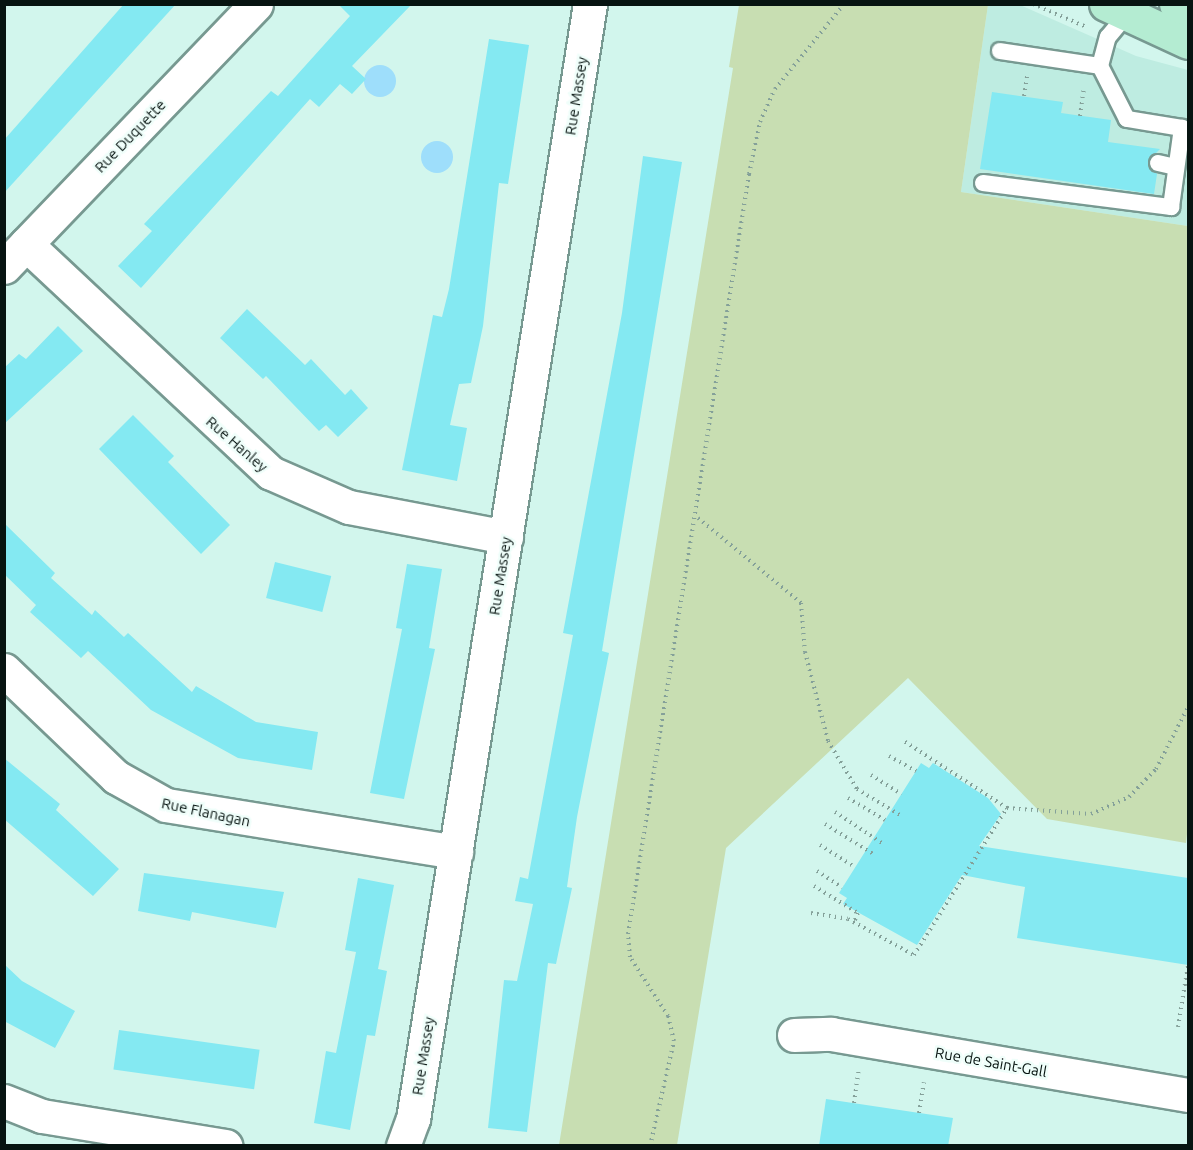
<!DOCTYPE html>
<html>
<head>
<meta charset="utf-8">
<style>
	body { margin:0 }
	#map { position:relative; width:1193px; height:1150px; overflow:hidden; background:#d2f6ed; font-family:Ubuntu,sans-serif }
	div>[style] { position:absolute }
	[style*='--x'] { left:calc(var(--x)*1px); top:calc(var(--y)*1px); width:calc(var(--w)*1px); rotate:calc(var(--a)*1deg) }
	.built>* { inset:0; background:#beece1 }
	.green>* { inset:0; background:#c8deb2 }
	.water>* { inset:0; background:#9edefb }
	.round { border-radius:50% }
	.building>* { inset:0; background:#84e9f2; transform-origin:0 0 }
	.path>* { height:4px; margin-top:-2px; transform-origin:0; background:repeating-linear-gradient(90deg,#84a099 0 1.5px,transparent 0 6px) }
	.roads { filter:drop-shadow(2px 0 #779991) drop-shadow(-2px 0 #779991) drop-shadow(0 2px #779991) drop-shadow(0 -2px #779991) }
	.lane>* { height:16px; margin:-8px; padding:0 8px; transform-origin:8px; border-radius:8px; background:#fff }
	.street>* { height:33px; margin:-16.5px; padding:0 16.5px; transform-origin:16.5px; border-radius:16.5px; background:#fff }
	.secondary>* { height:33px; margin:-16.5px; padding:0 16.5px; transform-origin:16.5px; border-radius:16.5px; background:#b4ecd2 }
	span { translate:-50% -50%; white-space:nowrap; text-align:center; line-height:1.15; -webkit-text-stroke:5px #effefa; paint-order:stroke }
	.street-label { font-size:15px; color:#071411 }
	.frame { position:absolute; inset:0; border:6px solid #071411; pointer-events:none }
</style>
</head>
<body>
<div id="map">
	<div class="built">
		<div style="clip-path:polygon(988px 5px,1020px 5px,1136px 56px,1188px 70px,1188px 226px,961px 192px)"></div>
	</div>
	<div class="green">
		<div style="clip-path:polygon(739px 5px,988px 5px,961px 192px,1188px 226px,1188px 825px,1186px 843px,1047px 819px,908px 678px,726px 848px,677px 1145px,559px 1145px,733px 68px,729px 67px)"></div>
	</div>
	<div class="water">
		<div class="round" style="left:364px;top:65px;width:32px;height:32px"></div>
		<div class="round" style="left:421px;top:141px;width:32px;height:32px"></div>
	</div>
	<div class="building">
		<div style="clip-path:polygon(124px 4px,176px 4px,4px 193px,4px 140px)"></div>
		<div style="clip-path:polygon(338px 4px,412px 4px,352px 66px,366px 79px,352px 94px,340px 84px,319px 107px,310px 99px,141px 288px,118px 266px,152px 231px,144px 224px,271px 91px,278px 96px,350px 16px)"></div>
		<div style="clip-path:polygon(489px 39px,529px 45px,508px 184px,499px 183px,483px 326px,471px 383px,459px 384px,450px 425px,467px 428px,457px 481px,402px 470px,433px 315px,442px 317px,449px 289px)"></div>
		<div style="clip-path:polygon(992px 92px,1063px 102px,1061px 113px,1111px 120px,1108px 142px,1160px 149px,1148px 161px,1157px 174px,1154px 194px,980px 169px)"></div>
		<div style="clip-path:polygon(643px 156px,682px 162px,602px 651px,609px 653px,577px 817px,567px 887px,572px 888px,556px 964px,548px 963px,527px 1132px,488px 1128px,504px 980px,517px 981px,533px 904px,515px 901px,520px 877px,528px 879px,573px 635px,563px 633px,622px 313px)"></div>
		<div style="clip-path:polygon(247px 309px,305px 365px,311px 359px,345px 395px,351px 389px,368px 408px,338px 437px,326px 425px,319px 431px,266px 376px,263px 379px,220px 338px)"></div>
		<div style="clip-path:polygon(58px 326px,83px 351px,4px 424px,4px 368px,19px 354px,26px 359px)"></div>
		<div style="clip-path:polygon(133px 415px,174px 456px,168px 462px,230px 525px,201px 554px,99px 449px)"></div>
		<div style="clip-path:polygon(4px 523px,55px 573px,51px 578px,92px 615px,95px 610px,124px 637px,128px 633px,192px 692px,196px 686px,256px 722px,318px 732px,312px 770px,238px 758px,151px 710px,88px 651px,81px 658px,30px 612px,36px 605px,4px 574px)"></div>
		<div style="left:275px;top:562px;width:58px;height:37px;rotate:14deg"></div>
		<div style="clip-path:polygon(407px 564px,442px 569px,429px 648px,435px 649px,404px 799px,370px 793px,402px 629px,396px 628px)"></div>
		<div style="clip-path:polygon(4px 758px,60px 804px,56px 810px,119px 869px,93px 896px,4px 819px)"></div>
		<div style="clip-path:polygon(921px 763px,929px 768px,933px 763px,988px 798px,1001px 814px,979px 846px,1188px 878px,1188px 965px,1017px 938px,1025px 887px,962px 875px,917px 945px,843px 904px,847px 898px,839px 893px)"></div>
		<div style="clip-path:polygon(144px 873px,284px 892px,276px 928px,192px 912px,190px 921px,138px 911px)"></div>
		<div style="clip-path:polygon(358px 878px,394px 885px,378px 969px,387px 971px,375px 1036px,367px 1035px,350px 1130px,314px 1123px,326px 1051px,336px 1053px,356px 952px,345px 950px)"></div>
		<div style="clip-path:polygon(4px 964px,22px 981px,75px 1011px,55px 1048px,4px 1021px)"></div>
		<div style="left:119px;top:1030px;width:142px;height:40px;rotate:8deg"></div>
		<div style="clip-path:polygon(826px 1099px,953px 1118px,948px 1146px,819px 1146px)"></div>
	</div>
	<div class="path">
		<div style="--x:1033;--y:4;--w:56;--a:23.3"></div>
		<div style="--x:1024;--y:96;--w:20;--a:-81"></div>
		<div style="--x:1080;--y:116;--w:29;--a:-82"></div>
		<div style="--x:698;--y:518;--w:134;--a:39.5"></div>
		<div style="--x:801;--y:603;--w:49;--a:85.3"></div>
		<div style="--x:805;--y:652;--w:92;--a:75.5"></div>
		<div style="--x:828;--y:741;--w:56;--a:58.9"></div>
		<div style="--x:857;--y:789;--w:50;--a:31.2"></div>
		<div style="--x:889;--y:756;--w:31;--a:29"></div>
		<div style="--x:871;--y:775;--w:36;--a:32"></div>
		<div style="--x:848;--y:798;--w:43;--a:30.7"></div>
		<div style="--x:1007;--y:808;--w:84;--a:4.1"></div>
		<div style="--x:1091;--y:814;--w:42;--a:-24.1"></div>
		<div style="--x:1129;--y:797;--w:39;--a:-46"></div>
		<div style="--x:1156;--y:769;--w:70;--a:-62.7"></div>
		<div style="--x:835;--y:812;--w:56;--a:33.4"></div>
		<div style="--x:825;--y:824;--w:59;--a:31.8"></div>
		<div style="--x:820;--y:845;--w:41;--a:32.2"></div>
		<div style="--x:817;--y:871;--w:30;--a:33"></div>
		<div style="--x:814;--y:886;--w:52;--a:31.5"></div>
		<div style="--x:858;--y:913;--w:10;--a:114"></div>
		<div style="--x:811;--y:913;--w:37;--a:9"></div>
		<div style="--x:848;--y:919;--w:75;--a:28.6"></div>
		<div style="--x:914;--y:955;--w:174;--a:-57.7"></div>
		<div style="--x:1007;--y:808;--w:123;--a:-147"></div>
		<div style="--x:1178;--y:1027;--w:63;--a:-80.8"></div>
		<div style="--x:854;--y:1103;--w:35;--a:-82"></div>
		<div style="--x:919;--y:1113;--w:31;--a:-81"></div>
		<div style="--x:650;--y:1146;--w:108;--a:-77.1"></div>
		<div style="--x:674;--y:1041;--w:26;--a:-103"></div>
		<div style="--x:668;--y:1016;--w:70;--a:-122.8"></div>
		<div style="--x:630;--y:957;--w:23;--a:-95"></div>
		<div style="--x:628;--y:934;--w:770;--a:-80.95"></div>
		<div style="--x:749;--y:174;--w:53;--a:-78.1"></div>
		<div style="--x:760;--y:122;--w:36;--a:-66"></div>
		<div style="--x:775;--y:89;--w:109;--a:-50.9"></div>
	</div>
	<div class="roads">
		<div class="lane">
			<div style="--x:1000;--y:51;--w:101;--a:8.5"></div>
			<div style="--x:1158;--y:163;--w:18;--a:13"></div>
			<div style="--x:983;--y:183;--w:190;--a:7.3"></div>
			<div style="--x:1171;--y:207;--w:80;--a:-82.1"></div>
			<div style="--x:1182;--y:128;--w:56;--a:-170.7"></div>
			<div style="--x:1127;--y:119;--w:59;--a:-117"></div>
			<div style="--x:1100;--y:66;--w:30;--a:-75"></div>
			<div style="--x:1108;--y:37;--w:34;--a:-50"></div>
		</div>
		<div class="street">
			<div style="--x:26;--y:244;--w:335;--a:43.1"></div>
			<div style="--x:271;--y:473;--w:85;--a:23.6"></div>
			<div style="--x:349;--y:507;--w:160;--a:10.8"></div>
			<div style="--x:4;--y:267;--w:364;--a:-46.2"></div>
			<div style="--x:4;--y:670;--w:155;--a:43.7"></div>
			<div style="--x:116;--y:777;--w:57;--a:29.2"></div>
			<div style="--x:166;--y:805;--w:294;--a:9.2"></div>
			<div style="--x:794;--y:1035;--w:37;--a:-2"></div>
			<div style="--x:831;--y:1034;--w:362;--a:9.7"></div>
			<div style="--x:4;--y:1101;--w:41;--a:21.5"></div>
			<div style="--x:42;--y:1116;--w:186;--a:9.3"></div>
			<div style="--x:403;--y:1146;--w:29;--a:-70"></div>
			<div style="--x:413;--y:1119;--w:1129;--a:-80.98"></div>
		</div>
		<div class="secondary">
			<div style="--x:1106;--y:4;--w:90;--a:24.9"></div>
			<div style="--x:1176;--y:4;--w:13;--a:23"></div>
		</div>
	</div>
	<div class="street-label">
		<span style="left:576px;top:96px;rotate:-81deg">Rue Massey</span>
		<span style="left:130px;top:136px;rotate:-46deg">Rue Duquette</span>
		<span style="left:237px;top:444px;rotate:41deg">Rue Hanley</span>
		<span style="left:500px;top:576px;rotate:-81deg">Rue Massey</span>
		<span style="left:206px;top:812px;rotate:12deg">Rue Flanagan</span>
		<span style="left:423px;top:1056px;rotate:-81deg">Rue Massey</span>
		<span style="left:991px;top:1062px;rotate:10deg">Rue de Saint-Gall</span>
	</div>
	<div class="frame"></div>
</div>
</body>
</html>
